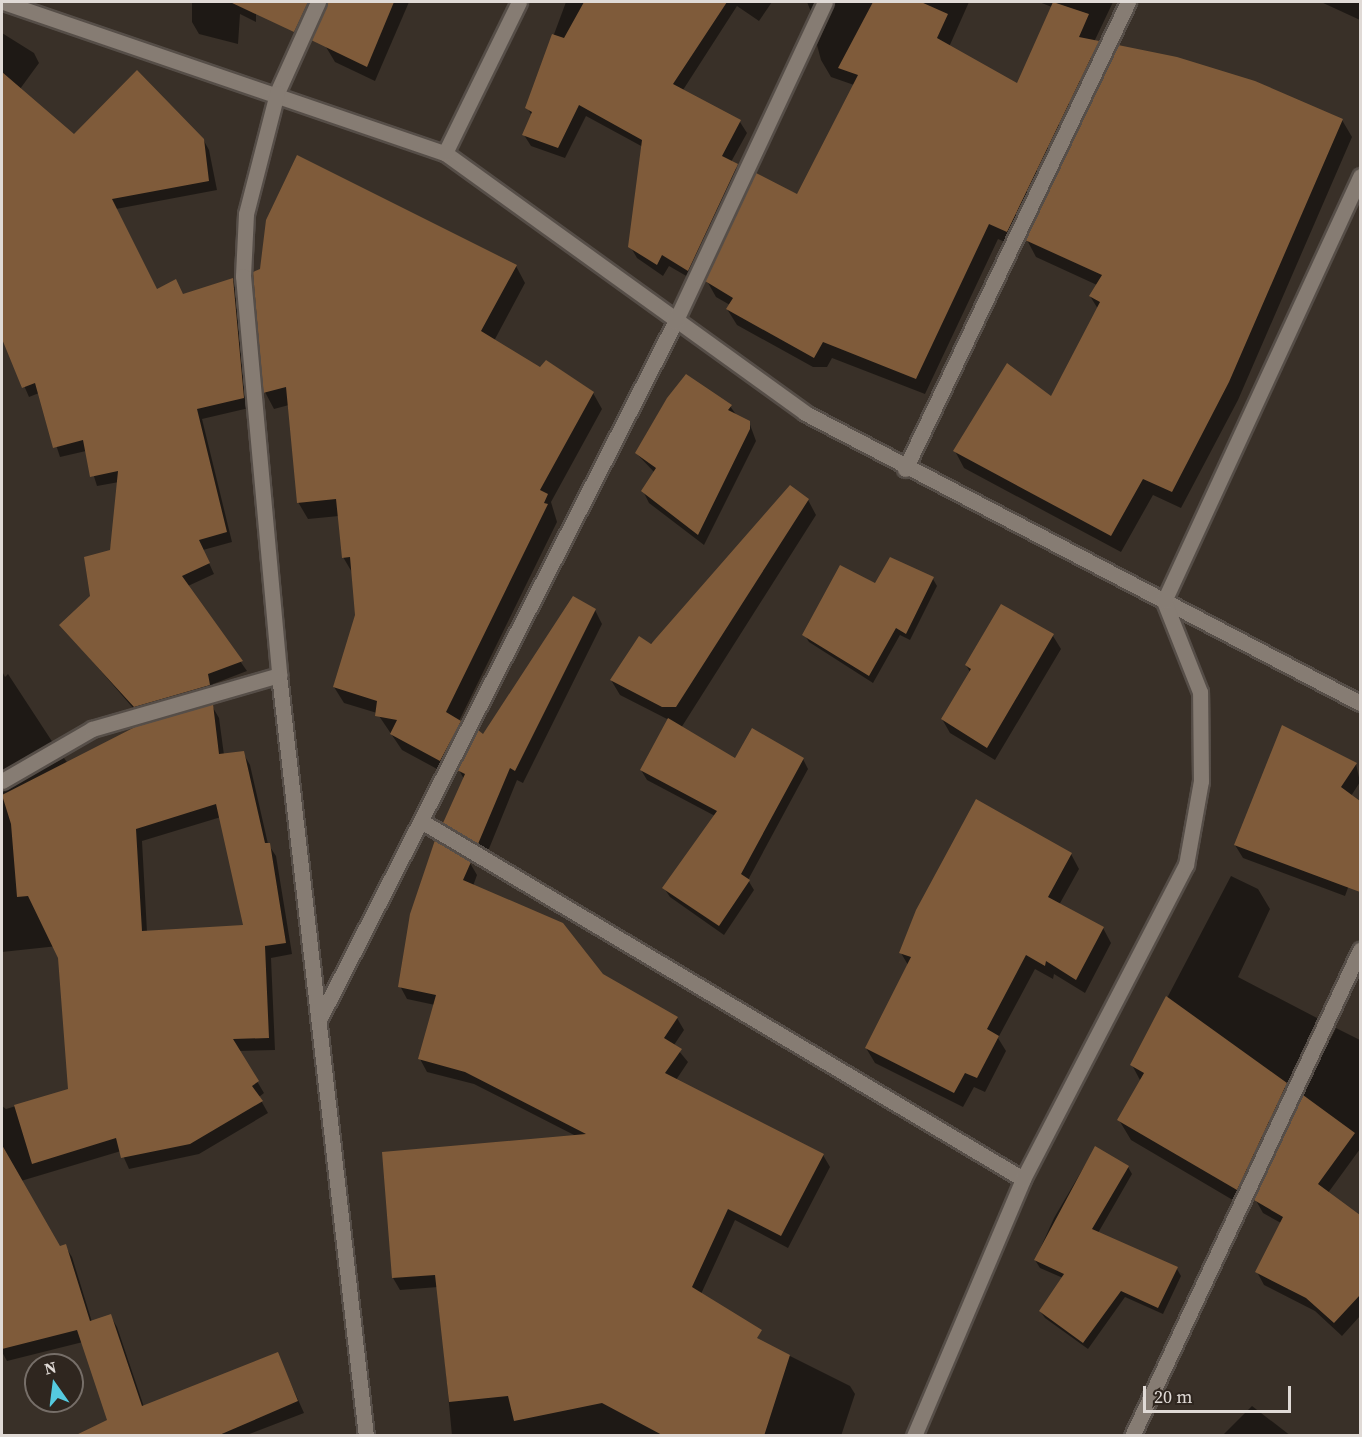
<!DOCTYPE html>
<html>
<head>
<meta charset="utf-8">
<style>
	body { margin:0 }
	#map { position:relative; width:1362px; height:1437px; overflow:hidden; background:#393028; font-family:"Source Serif 4",serif }
	div>[style] { position:absolute }
	[style*='--x'] { left:calc(var(--x)*1px); top:calc(var(--y)*1px); width:calc(var(--w)*1px); rotate:calc(var(--a)*1deg) }
	.shadow>* { inset:0; background:#0007 }
	.building>* { inset:0; background:#7f5b3a }
	.roads { filter:drop-shadow(2px 0 #564e48) drop-shadow(-2px 0 #564e48) drop-shadow(0 2px #564e48) drop-shadow(0 -2px #564e48) }
	.minor>* { height:15px; margin:-7.5px; padding:0 7.5px; transform-origin:7.5px; border-radius:7.5px; background:#867c73 }
	span { translate:-50% -50%; white-space:nowrap; text-align:center; line-height:1.15; -webkit-text-stroke:4.5px #2f261f; paint-order:stroke }
	.frame { position:absolute; inset:0; border:3px solid #e0dad6; pointer-events:none }
	.north { position:absolute; left:24px; top:1353px; width:60px; height:60px; box-sizing:border-box; background:#2f261f; border:2px solid #766e68; border-radius:50%; rotate:346deg; font-size:16px; font-weight:700; line-height:24px; text-align:center; color:#e0dad6 }
	.north::after { content:''; display:block; margin:auto; width:21px; height:27px; background:#55cadf; clip-path:polygon(50% 0,100% 100%,50% 72%,0 100%) }
	.scale { position:absolute; left:1143px; top:1386px; width:148px; height:27px; box-sizing:border-box; border:3px solid #e0dad6; border-top:0; padding-left:8px; font-size:18px; line-height:21px; white-space:nowrap; color:#e0dad6; -webkit-text-stroke:4px #2f261f; paint-order:stroke }
</style>
</head>
<body>
<div id="map">
	<div class="shadow">
		<div style="clip-path:polygon(192px 2px,256px 2px,256px 22px,240px 14px,238px 44px,199px 34px,192px 22px)"></div>
		<div style="clip-path:polygon(345px 2px,409px 2px,375px 81px,335px 62px,326px 47px)"></div>
		<div style="clip-path:polygon(566px 2px,772px 2px,759px 21px,737px 6px,683px 90px,740px 122px,747px 133px,731px 162px,744px 177px,695px 281px,669px 266px,663px 276px,637px 258px,630px 246px,643px 147px,586px 116px,565px 158px,531px 146px,524px 135px,532px 116px,527px 107px)"></div>
		<div style="clip-path:polygon(807px 2px,969px 2px,949px 47px,1017px 86px,1052px 7px,1039px 2px,1113px 2px,1094px 42px,1107px 58px,1016px 247px,998px 239px,925px 394px,832px 358px,827px 367px,813px 367px,737px 325px,727px 309px,730px 305px,716px 297px,707px 281px,798px 196px,854px 85px,831px 77px,821px 60px,817px 45px,833px 9px,818px 29px)"></div>
		<div style="clip-path:polygon(1321px 2px,1360px 2px,1360px 20px)"></div>
		<div style="clip-path:polygon(2px 33px,34px 53px,39px 63px,20px 89px,74px 136px,203px 139px,209px 150px,217px 190px,116px 209px,157px 291px,183px 296px,233px 280px,238px 290px,249px 408px,202px 419px,232px 542px,203px 550px,214px 574px,188px 586px,247px 671px,213px 684px,215px 695px,140px 716px,61px 625px,104px 600px,119px 482px,97px 486px,86px 451px,60px 457px,39px 393px,29px 397px,2px 335px)"></div>
		<div style="clip-path:polygon(1342px 120px,1352px 137px,1238px 400px,1181px 508px,1153px 495px,1121px 552px,964px 468px,955px 451px,1051px 398px,1098px 309px,1090px 296px,1097px 285px,1036px 257px,1027px 240px)"></div>
		<div style="clip-path:polygon(516px 266px,525px 283px,494px 341px,540px 369px,593px 393px,602px 409px,551px 502px,557px 522px,459px 721px,469px 738px,450px 776px,402px 750px,377px 713px,344px 703px,334px 687px,356px 616px,353px 574px,343px 557px,339px 516px,308px 519px,298px 502px,289px 405px,274px 409px,265px 392px)"></div>
		<div style="clip-path:polygon(730px 406px,737px 416px,749px 422px,756px 441px,704px 545px,649px 503px,643px 491px,655px 473px,636px 453px)"></div>
		<div style="clip-path:polygon(808px 500px,816px 515px,681px 728px,736px 760px,803px 759px,808px 769px,748px 880px,754px 890px,724px 935px,670px 897px,664px 888px,715px 816px,647px 780px,641px 770px,669px 720px,620px 695px,611px 680px)"></div>
		<div style="clip-path:polygon(933px 579px,937px 586px,910px 640px,900px 635px,873px 683px,809px 642px,804px 634px,875px 585px)"></div>
		<div style="clip-path:polygon(595px 610px,602px 624px,523px 783px,517px 780px,486px 856px,452px 836px,444px 823px,464px 779px,459px 770px,484px 736px)"></div>
		<div style="clip-path:polygon(1053px 636px,1061px 649px,995px 760px,950px 733px,942px 719px,970px 672px,966px 665px)"></div>
		<div style="clip-path:polygon(2px 671px,5px 677px,8px 674px,59px 752px,2px 788px)"></div>
		<div style="clip-path:polygon(evenodd,212px 706px,219px 718px,224px 755px,243px 753px,250px 765px,268px 844px,276px 856px,292px 954px,271px 958px,275px 1050px,239px 1051px,264px 1093px,259px 1097px,268px 1113px,199px 1154px,129px 1169px,121px 1151px,21px 1181px,59px 1248px,65px 1246px,72px 1257px,92px 1322px,110px 1315px,117px 1327px,144px 1407px,277px 1353px,304px 1413px,244px 1436px,116px 1436px,83px 1342px,7px 1361px,2px 1352px,2px 1106px,6px 1109px,69px 1090px,58px 946px,2px 952px,2px 791px,64px 758px,69px 765px,212px 706px,221px 817px,245px 927px,147px 932px,142px 841px,221px 817px)"></div>
		<div style="clip-path:polygon(1356px 764px,1360px 782px,1351px 796px,1360px 809px,1360px 855px,1345px 896px,1243px 858px,1235px 845px)"></div>
		<div style="clip-path:polygon(1071px 854px,1079px 869px,1059px 905px,1103px 928px,1111px 943px,1085px 993px,1054px 974px,1053px 979px,1035px 969px,998px 1038px,1006px 1051px,985px 1092px,974px 1087px,963px 1107px,875px 1063px,866px 1048px,908px 965px,901px 953px)"></div>
		<div style="clip-path:polygon(470px 863px,477px 875px,473px 886px,602px 976px,677px 1018px,684px 1030px,674px 1045px,688px 1062px,676px 1080px,823px 1155px,830px 1167px,788px 1248px,735px 1220px,701px 1294px,678px 1436px,452px 1436px,438px 1287px,400px 1290px,393px 1278px,576px 1136px,474px 1084px,427px 1072px,420px 1059px,435px 1005px,407px 999px,400px 986px)"></div>
		<div style="clip-path:polygon(1231px 876px,1258px 889px,1270px 909px,1238px 977px,1317px 1018px,1330px 1040px,1336px 1028px,1360px 1040px,1360px 1149px,1328px 1193px,1360px 1217px,1360px 1316px,1342px 1336px,1315px 1311px,1264px 1285px,1257px 1272px,1281px 1223px,1263px 1213px,1254px 1197px,1248px 1209px,1131px 1140px,1119px 1120px,1141px 1082px,1132px 1065px)"></div>
		<div style="clip-path:polygon(1095px 1148px,1128px 1167px,1132px 1174px,1098px 1233px,1177px 1269px,1181px 1276px,1163px 1314px,1125px 1297px,1088px 1349px,1045px 1318px,1040px 1311px,1063px 1278px,1040px 1268px,1035px 1260px,1054px 1218px)"></div>
		<div style="clip-path:polygon(776px 1349px,850px 1386px,855px 1394px,841px 1436px,742px 1436px)"></div>
		<div style="clip-path:polygon(1252px 1406px,1291px 1436px,1222px 1436px)"></div>
	</div>
	<div class="building">
		<div style="clip-path:polygon(230px 2px,308px 2px,294px 32px)"></div>
		<div style="clip-path:polygon(328px 2px,394px 2px,367px 67px,311px 40px)"></div>
		<div style="clip-path:polygon(584px 2px,727px 2px,673px 84px,741px 120px,722px 156px,738px 164px,688px 271px,662px 255px,657px 265px,628px 247px,642px 140px,579px 105px,558px 148px,522px 135px,532px 112px,525px 108px,552px 34px,564px 38px)"></div>
		<div style="clip-path:polygon(873px 2px,921px 2px,948px 14px,937px 38px,1017px 83px,1053px 2px,1089px 14px,1079px 37px,1099px 41px,1007px 232px,989px 224px,916px 379px,823px 342px,814px 358px,726px 309px,733px 298px,705px 281px,756px 173px,797px 194px,858px 75px,838px 68px)"></div>
		<div style="clip-path:polygon(1118px 45px,1177px 57px,1255px 81px,1343px 119px,1229px 382px,1172px 492px,1143px 479px,1111px 536px,953px 451px,1007px 363px,1051px 396px,1100px 302px,1089px 296px,1102px 275px,1025px 240px)"></div>
		<div style="clip-path:polygon(137px 70px,204px 139px,209px 181px,112px 199px,157px 289px,176px 279px,183px 294px,233px 278px,244px 398px,197px 409px,227px 532px,199px 540px,210px 563px,182px 576px,243px 661px,208px 674px,210px 685px,134px 707px,59px 625px,90px 596px,84px 557px,110px 550px,118px 471px,90px 477px,83px 440px,53px 448px,35px 383px,22px 388px,2px 339px,2px 72px,74px 134px)"></div>
		<div style="clip-path:polygon(297px 155px,517px 265px,481px 331px,540px 367px,546px 360px,594px 392px,540px 490px,548px 494px,544px 503px,548px 504px,446px 712px,461px 721px,440px 761px,390px 734px,397px 720px,375px 716px,377px 701px,333px 687px,355px 615px,350px 557px,342px 558px,336px 499px,297px 503px,286px 387px,263px 393px,253px 272px,260px 269px,266px 220px)"></div>
		<div style="clip-path:polygon(686px 374px,732px 405px,728px 410px,750px 421px,750px 429px,698px 535px,641px 491px,656px 468px,635px 453px,667px 398px)"></div>
		<div style="clip-path:polygon(790px 485px,809px 499px,676px 707px,662px 707px,610px 680px,639px 636px,651px 644px)"></div>
		<div style="clip-path:polygon(890px 557px,934px 577px,906px 634px,896px 628px,869px 676px,802px 635px,840px 565px,875px 583px)"></div>
		<div style="clip-path:polygon(573px 596px,596px 609px,515px 771px,510px 768px,478px 844px,443px 823px,465px 774px,457px 770px,478px 730px,483px 734px)"></div>
		<div style="clip-path:polygon(1001px 604px,1054px 634px,987px 748px,941px 719px,971px 669px,965px 665px)"></div>
		<div style="clip-path:polygon(evenodd,213px 704px,219px 754px,244px 751px,265px 843px,270px 843px,286px 943px,265px 946px,269px 1038px,233px 1039px,259px 1081px,252px 1086px,263px 1101px,190px 1144px,121px 1158px,116px 1138px,32px 1164px,14px 1105px,68px 1089px,58px 958px,28px 896px,17px 897px,11px 824px,2px 795px,135px 727px,213px 704px,216px 804px,243px 925px,142px 931px,136px 829px,216px 804px)"></div>
		<div style="clip-path:polygon(668px 718px,735px 758px,752px 728px,804px 758px,741px 874px,750px 880px,719px 926px,662px 888px,717px 811px,640px 770px)"></div>
		<div style="clip-path:polygon(1282px 725px,1357px 763px,1341px 787px,1360px 801px,1360px 892px,1234px 845px)"></div>
		<div style="clip-path:polygon(976px 799px,1072px 853px,1048px 897px,1104px 927px,1076px 980px,1046px 961px,1045px 966px,1026px 955px,987px 1029px,999px 1036px,977px 1078px,965px 1073px,954px 1093px,865px 1048px,911px 957px,899px 953px,916px 910px)"></div>
		<div style="clip-path:polygon(435px 840px,471px 862px,463px 880px,563px 923px,603px 974px,678px 1017px,664px 1038px,682px 1049px,665px 1073px,824px 1154px,781px 1236px,728px 1209px,692px 1287px,762px 1330px,757px 1338px,790px 1355px,764px 1436px,664px 1436px,602px 1403px,514px 1421px,508px 1396px,449px 1402px,435px 1275px,392px 1278px,382px 1152px,586px 1134px,465px 1072px,418px 1059px,436px 995px,398px 987px,410px 914px)"></div>
		<div style="clip-path:polygon(1166px 996px,1287px 1083px,1237px 1190px,1117px 1120px,1144px 1073px,1130px 1065px)"></div>
		<div style="clip-path:polygon(1303px 1095px,1355px 1133px,1318px 1184px,1360px 1215px,1360px 1295px,1334px 1323px,1306px 1298px,1255px 1272px,1283px 1217px,1254px 1200px)"></div>
		<div style="clip-path:polygon(2px 1145px,60px 1246px,66px 1244px,90px 1321px,111px 1314px,142px 1406px,278px 1352px,298px 1401px,217px 1436px,74px 1436px,107px 1420px,77px 1330px,2px 1349px)"></div>
		<div style="clip-path:polygon(1095px 1146px,1129px 1166px,1092px 1229px,1178px 1267px,1158px 1308px,1121px 1291px,1083px 1343px,1039px 1311px,1064px 1274px,1034px 1260px)"></div>
	</div>
	<div class="roads">
		<div class="minor">
			<div style="--x:3;--y:2;--w:467;--a:18.9"></div>
			<div style="--x:445;--y:153;--w:444;--a:35.8"></div>
			<div style="--x:805;--y:413;--w:626;--a:27.59"></div>
			<div style="--x:318;--y:2;--w:100;--a:114.3"></div>
			<div style="--x:277;--y:93;--w:125;--a:104.4"></div>
			<div style="--x:246;--y:214;--w:62;--a:92.8"></div>
			<div style="--x:243;--y:276;--w:401;--a:84.8"></div>
			<div style="--x:279;--y:675;--w:766;--a:83.48"></div>
			<div style="--x:445;--y:153;--w:168;--a:-63.9"></div>
			<div style="--x:905;--y:469;--w:518;--a:-64.47"></div>
			<div style="--x:2;--y:781;--w:104;--a:-30"></div>
			<div style="--x:92;--y:729;--w:195;--a:-16.1"></div>
			<div style="--x:421;--y:821;--w:700;--a:30.74"></div>
			<div style="--x:321;--y:1016;--w:779;--a:-62.97"></div>
			<div style="--x:675;--y:322;--w:353;--a:-64.9"></div>
			<div style="--x:914;--y:1436;--w:279;--a:-67"></div>
			<div style="--x:1023;--y:1179;--w:354;--a:-62.6"></div>
			<div style="--x:1186;--y:865;--w:85;--a:-79.9"></div>
			<div style="--x:1201;--y:781;--w:89;--a:-90.6"></div>
			<div style="--x:1200;--y:692;--w:98;--a:-111.6"></div>
			<div style="--x:1164;--y:601;--w:468;--a:-65.2"></div>
			<div style="--x:1132;--y:1436;--w:537;--a:-64.87"></div>
		</div>
	</div>
	<div class="frame"></div>
	<div class="north">N</div>
	<div class="scale">20 m</div>
</div>
</body>
</html>
